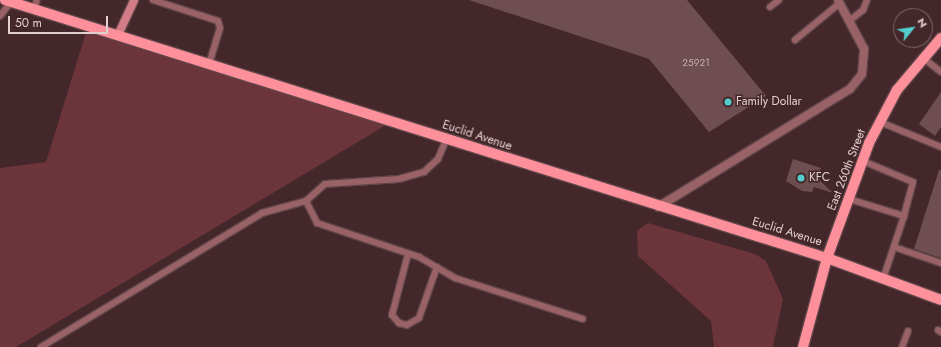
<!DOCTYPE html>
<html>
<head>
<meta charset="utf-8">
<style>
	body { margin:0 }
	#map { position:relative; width:941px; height:347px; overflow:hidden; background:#44272a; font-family:Jost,sans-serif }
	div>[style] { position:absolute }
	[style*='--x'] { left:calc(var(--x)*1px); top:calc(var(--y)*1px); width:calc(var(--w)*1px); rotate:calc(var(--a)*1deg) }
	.green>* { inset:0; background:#6c343b }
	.building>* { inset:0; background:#6e4e50 }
	.roads { filter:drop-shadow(1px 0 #604548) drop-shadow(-1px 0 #604548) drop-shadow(0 1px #604548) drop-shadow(0 -1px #604548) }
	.lane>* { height:6px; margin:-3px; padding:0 3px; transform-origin:3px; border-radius:3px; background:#986267 }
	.street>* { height:8px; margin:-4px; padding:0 4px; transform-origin:4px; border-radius:4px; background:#986267 }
	.secondary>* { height:8px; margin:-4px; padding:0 4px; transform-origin:4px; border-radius:4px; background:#d27c85 }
	.primary>* { height:10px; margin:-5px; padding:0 5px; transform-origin:5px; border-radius:5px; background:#fe909c }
	.dots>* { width:11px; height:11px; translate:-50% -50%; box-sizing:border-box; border:2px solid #44272a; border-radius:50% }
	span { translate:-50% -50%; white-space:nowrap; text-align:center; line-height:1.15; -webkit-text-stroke:3px #44272a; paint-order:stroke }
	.number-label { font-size:10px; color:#c5afb0 }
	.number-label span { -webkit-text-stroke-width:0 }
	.poi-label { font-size:12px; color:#e2cfd0 }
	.left { translate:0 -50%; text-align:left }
	.street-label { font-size:12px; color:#e2cfd0 }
	.north { position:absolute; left:893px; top:8px; width:40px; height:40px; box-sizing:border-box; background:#44272a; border:1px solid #836a6c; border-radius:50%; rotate:60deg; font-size:11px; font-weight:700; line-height:16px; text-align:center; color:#e2cfd0 }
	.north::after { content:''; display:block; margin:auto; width:14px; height:18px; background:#53cdcb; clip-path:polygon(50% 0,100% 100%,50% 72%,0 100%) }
	.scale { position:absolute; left:8px; top:16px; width:100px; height:18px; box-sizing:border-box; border:2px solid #e2cfd0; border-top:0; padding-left:5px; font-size:12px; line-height:14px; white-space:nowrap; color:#e2cfd0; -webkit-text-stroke:3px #44272a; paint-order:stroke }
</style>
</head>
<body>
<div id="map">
	<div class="green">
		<div style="clip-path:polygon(88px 26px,391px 122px,16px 347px,0 347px,0 168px,46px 162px)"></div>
		<div style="clip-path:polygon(648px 223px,755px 254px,766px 261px,783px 299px,773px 347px,714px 347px,711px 321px,638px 256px,637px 231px)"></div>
	</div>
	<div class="building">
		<div style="clip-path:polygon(469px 0,687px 0,766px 96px,709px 132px,649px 59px)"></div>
		<div style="clip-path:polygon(941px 92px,941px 127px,935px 136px,919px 124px)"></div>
		<div style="clip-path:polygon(793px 159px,821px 168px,817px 178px,833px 193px,814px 187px,812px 192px,802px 191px,786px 181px)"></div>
		<div style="clip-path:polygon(939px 170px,941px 170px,941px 258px,914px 249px)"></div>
	</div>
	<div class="roads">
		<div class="lane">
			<div style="--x:153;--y:0;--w:68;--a:17.9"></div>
			<div style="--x:218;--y:21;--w:7;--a:74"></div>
			<div style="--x:220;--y:28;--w:38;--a:107"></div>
			<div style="--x:770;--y:7;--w:11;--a:-38"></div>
			<div style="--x:34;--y:9;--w:9;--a:-72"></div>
			<div style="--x:0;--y:16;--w:18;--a:-52"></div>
			<div style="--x:849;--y:21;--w:18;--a:-38"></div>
			<div style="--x:863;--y:10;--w:11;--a:-68"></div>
			<div style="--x:795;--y:40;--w:58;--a:-39.4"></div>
			<div style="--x:922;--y:57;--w:24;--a:38"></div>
			<div style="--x:880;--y:122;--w:66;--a:22.3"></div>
			<div style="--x:863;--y:161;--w:54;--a:22.8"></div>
			<div style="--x:913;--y:182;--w:35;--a:105"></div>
			<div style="--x:849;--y:199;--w:58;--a:17.2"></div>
			<div style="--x:904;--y:216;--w:66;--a:108.4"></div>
			<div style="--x:306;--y:201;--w:25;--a:63"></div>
			<div style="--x:317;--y:223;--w:108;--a:18.4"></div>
			<div style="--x:419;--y:257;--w:42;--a:30.3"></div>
			<div style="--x:455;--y:278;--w:134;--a:17.8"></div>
			<div style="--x:894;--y:247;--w:50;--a:18.8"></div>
			<div style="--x:408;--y:254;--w:63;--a:104.7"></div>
			<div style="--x:392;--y:315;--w:11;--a:49"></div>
			<div style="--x:399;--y:323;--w:8;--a:14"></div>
			<div style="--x:407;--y:325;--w:14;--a:-30"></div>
			<div style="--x:419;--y:318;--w:54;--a:-70.6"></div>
			<div style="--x:938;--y:330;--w:4;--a:34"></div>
			<div style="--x:41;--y:347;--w:258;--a:-31.2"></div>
			<div style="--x:262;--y:213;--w:46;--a:-15.3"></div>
			<div style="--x:306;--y:201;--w:25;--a:-42"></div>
			<div style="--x:325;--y:184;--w:74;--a:-3.9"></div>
			<div style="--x:399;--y:179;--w:26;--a:-16"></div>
			<div style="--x:424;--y:172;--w:19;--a:-43"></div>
			<div style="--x:438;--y:159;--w:21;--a:-67"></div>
			<div style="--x:902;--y:347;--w:17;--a:-69"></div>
		</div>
		<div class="street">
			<div style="--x:658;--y:207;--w:225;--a:-31.6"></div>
			<div style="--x:850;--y:89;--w:19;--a:-51"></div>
			<div style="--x:862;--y:74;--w:25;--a:-85"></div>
			<div style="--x:864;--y:49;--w:55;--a:-118"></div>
		</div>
		<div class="secondary">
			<div style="--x:118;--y:35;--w:38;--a:-65"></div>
		</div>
		<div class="primary">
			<div style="--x:5;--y:0;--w:862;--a:17.43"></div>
			<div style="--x:827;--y:258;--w:121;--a:20.2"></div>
			<div style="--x:803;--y:347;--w:92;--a:-74.9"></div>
			<div style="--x:827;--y:258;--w:122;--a:-69.9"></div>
			<div style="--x:869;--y:143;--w:60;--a:-62.2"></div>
			<div style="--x:897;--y:90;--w:68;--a:-49.8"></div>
		</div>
	</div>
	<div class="dots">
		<div style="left:728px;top:102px;background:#53cdcb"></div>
		<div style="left:801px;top:178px;background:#53cdcb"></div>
	</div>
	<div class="number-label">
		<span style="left:696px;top:63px">25921</span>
	</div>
	<div class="poi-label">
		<span class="left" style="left:736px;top:102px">Family Dollar</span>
		<span class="left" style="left:809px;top:178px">KFC</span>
	</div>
	<div class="street-label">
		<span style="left:477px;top:136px;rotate:18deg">Euclid Avenue</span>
		<span style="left:847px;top:170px;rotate:-69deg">East 260th Street</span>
		<span style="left:787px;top:232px;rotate:17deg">Euclid Avenue</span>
	</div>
	<div class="north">N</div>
	<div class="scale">50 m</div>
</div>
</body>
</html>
